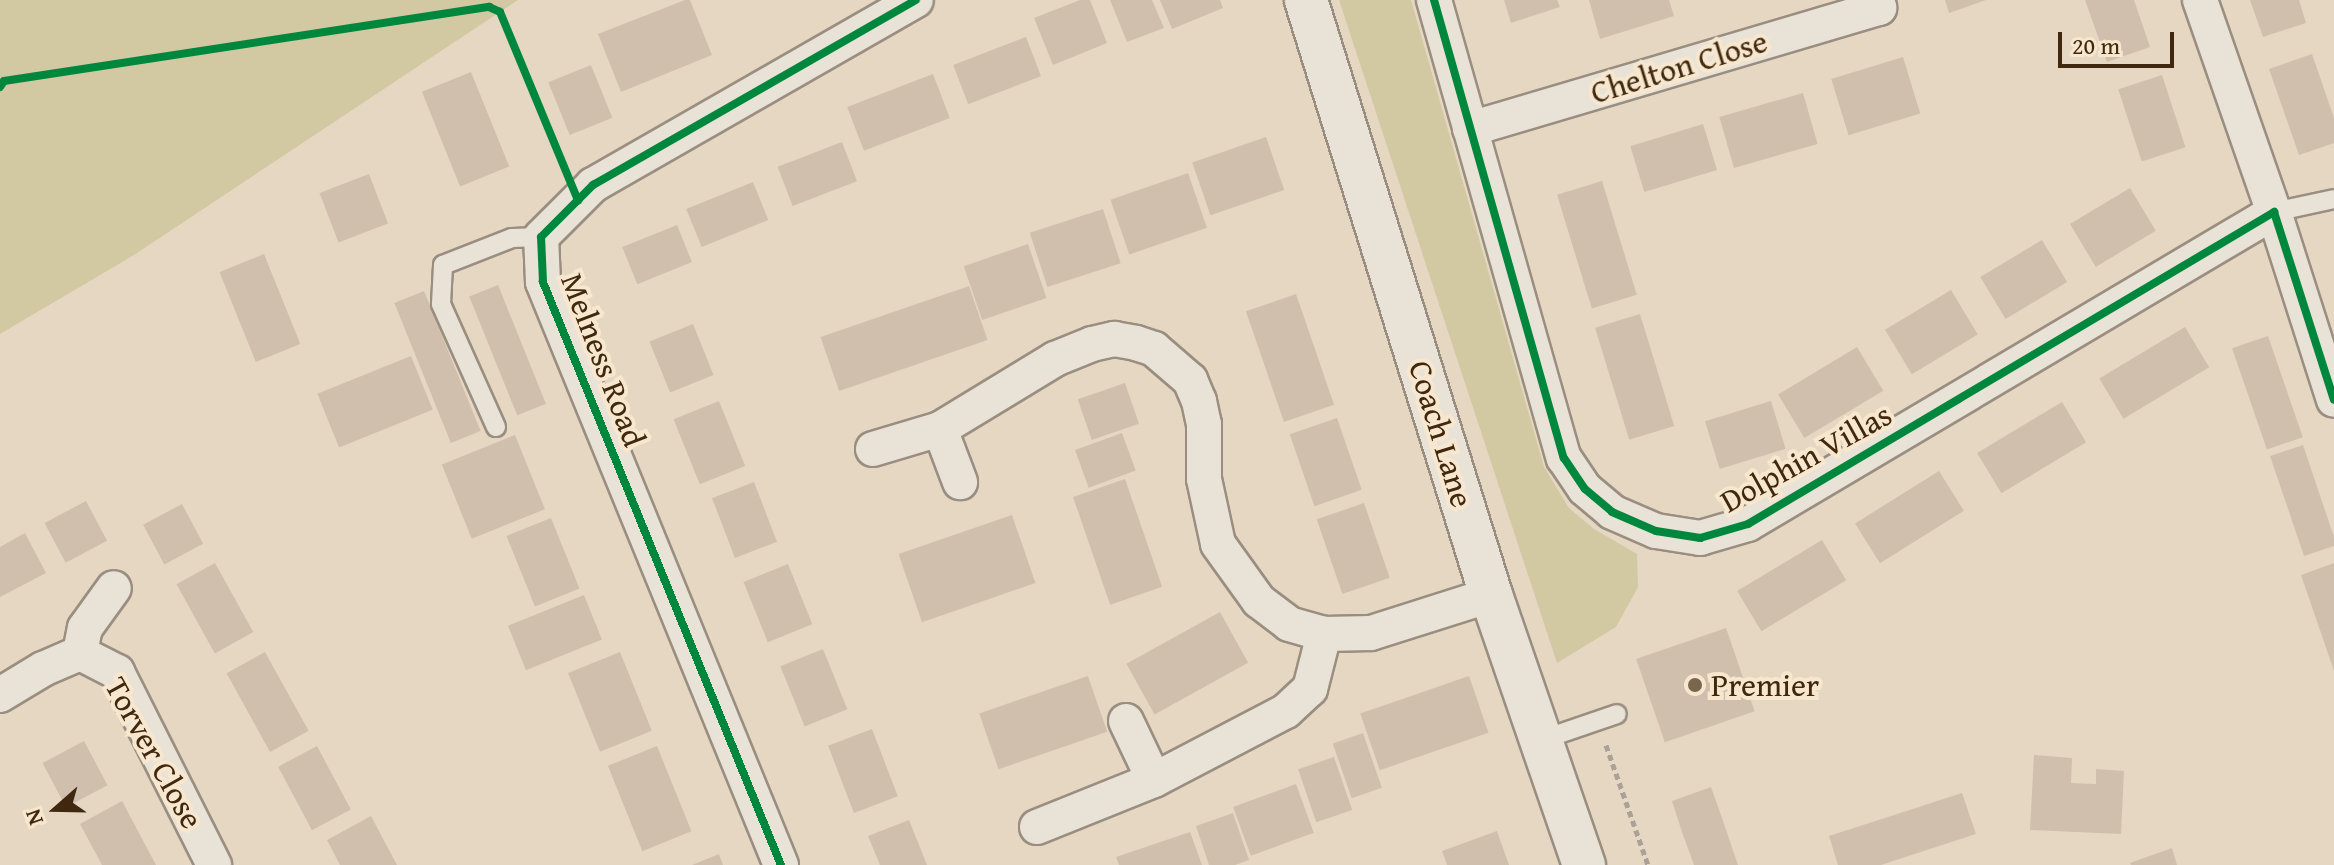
<!DOCTYPE html>
<html>
<head>
<meta charset="utf-8">
<style>
	body { margin:0 }
	#map { position:relative; width:2334px; height:865px; overflow:hidden; background:#e5d7c2; font-family:"Gentium Book Plus",serif }
	div>[style] { position:absolute }
	[style*='--x'] { left:calc(var(--x)*1px); top:calc(var(--y)*1px); width:calc(var(--w)*1px); rotate:calc(var(--a)*1deg) }
	.green>* { inset:0; background:#d2c9a3 }
	.building>* { inset:0; background:#d1bfae; transform-origin:0 0 }
	.path>* { height:5px; margin-top:-2.5px; transform-origin:0; background:repeating-linear-gradient(90deg,#aaa298 0 6px,transparent 0 10px) }
	.roads { filter:drop-shadow(2px 0 #9a8e80) drop-shadow(-2px 0 #9a8e80) drop-shadow(0 2px #9a8e80) drop-shadow(0 -2px #9a8e80) }
	.service>* { height:18px; margin:-9px; padding:0 9px; transform-origin:9px; border-radius:9px; background:#e9e2d7 }
	.minor>* { height:34px; margin:-17px; padding:0 17px; transform-origin:17px; border-radius:17px; background:#e9e2d7 }
	.tertiary>* { height:42px; margin:-21px; padding:0 21px; transform-origin:21px; border-radius:21px; background:#e9e2d7 }
	.cycleway>* { height:8px; margin:-4px; padding:0 4px; transform-origin:4px; border-radius:4px; background:#00873e }
	.dots>* { width:22px; height:22px; translate:-50% -50%; box-sizing:border-box; border:4px solid #f7e7ce; border-radius:50% }
	span { translate:-50% -50%; white-space:nowrap; text-align:center; line-height:1.15; -webkit-text-stroke:8px #f7e7ce; paint-order:stroke }
	.street-label { font-size:32px; color:#402710 }
	.poi-label { font-size:32px; color:#402710 }
	.left { translate:0 -50%; text-align:left }
	.north { position:absolute; left:16px; top:769px; width:80px; height:80px; -webkit-text-stroke:6px #f7e7ce; paint-order:stroke; rotate:250deg; font-size:22px; font-weight:700; line-height:32px; text-align:center; color:#402710 }
	.north::after { content:''; display:block; margin:auto; width:28px; height:36px; background:#402710; clip-path:polygon(50% 0,100% 100%,50% 72%,0 100%) }
	.scale { position:absolute; left:2058px; top:32px; width:116px; height:36px; box-sizing:border-box; border:4px solid #402710; border-top:0; padding-left:10px; font-size:24px; line-height:28px; white-space:nowrap; color:#402710; -webkit-text-stroke:6px #f7e7ce; paint-order:stroke }
</style>
</head>
<body>
<div id="map">
	<div class="green">
		<div style="clip-path:polygon(0 0,518px 0,134px 255px,0 334px)"></div>
		<div style="clip-path:polygon(1339px 0,1411px 0,1544px 467px,1569px 508px,1594px 529px,1637px 554px,1638px 587px,1616px 627px,1557px 663px)"></div>
	</div>
	<div class="building">
		<div style="clip-path:polygon(685px 0,690px 0,712px 55px,621px 92px,598px 34px)"></div>
		<div style="clip-path:polygon(1080px 0,1090px 0,1107px 43px,1053px 65px,1034px 18px)"></div>
		<div style="clip-path:polygon(1110px 0,1152px 0,1164px 28px,1127px 42px)"></div>
		<div style="clip-path:polygon(1160px 0,1220px 0,1223px 8px,1172px 29px)"></div>
		<div style="clip-path:polygon(1504px 0,1557px 0,1560px 7px,1511px 23px)"></div>
		<div style="clip-path:polygon(1589px 0,1669px 0,1674px 16px,1600px 39px)"></div>
		<div style="clip-path:polygon(1945px 0,1986px 0,1949px 13px)"></div>
		<div style="clip-path:polygon(2085px 0,2134px 0,2150px 47px,2107px 62px)"></div>
		<div style="clip-path:polygon(2250px 0,2299px 0,2306px 23px,2263px 37px)"></div>
		<div style="left:1026px;top:37px;width:42px;height:78px;rotate:69deg"></div>
		<div style="clip-path:polygon(2312px 54px,2334px 118px,2334px 143px,2299px 155px,2269px 69px)"></div>
		<div style="left:1903px;top:57px;width:59px;height:75px;rotate:73deg"></div>
		<div style="left:591px;top:65px;width:57px;height:46px;rotate:68deg"></div>
		<div style="left:471px;top:72px;width:102px;height:53px;rotate:68deg"></div>
		<div style="left:933px;top:74px;width:47px;height:92px;rotate:69deg"></div>
		<div style="left:2162px;top:75px;width:76px;height:46px;rotate:72deg"></div>
		<div style="left:1803px;top:93px;width:53px;height:87px;rotate:74deg"></div>
		<div style="left:1703px;top:124px;width:48px;height:76px;rotate:73deg"></div>
		<div style="left:1266px;top:137px;width:56px;height:78px;rotate:71deg"></div>
		<div style="left:842px;top:142px;width:42px;height:69px;rotate:69deg"></div>
		<div style="left:1188px;top:173px;width:58px;height:82px;rotate:71deg"></div>
		<div style="left:369px;top:174px;width:53px;height:53px;rotate:69deg"></div>
		<div style="left:1602px;top:181px;width:119px;height:47px;rotate:73deg"></div>
		<div style="left:753px;top:182px;width:41px;height:72px;rotate:68deg"></div>
		<div style="left:2130px;top:188px;width:50px;height:70px;rotate:59deg"></div>
		<div style="left:1103px;top:209px;width:57px;height:77px;rotate:72deg"></div>
		<div style="left:677px;top:225px;width:40px;height:59px;rotate:68deg"></div>
		<div style="left:2042px;top:240px;width:49px;height:72px;rotate:59deg"></div>
		<div style="left:1028px;top:244px;width:57px;height:68px;rotate:71deg"></div>
		<div style="left:264px;top:254px;width:97px;height:48px;rotate:68deg"></div>
		<div style="left:498px;top:285px;width:128px;height:31px;rotate:68deg"></div>
		<div style="left:969px;top:286px;width:57px;height:157px;rotate:71deg"></div>
		<div style="left:1951px;top:290px;width:52px;height:77px;rotate:59deg"></div>
		<div style="left:424px;top:291px;width:151px;height:32px;rotate:68deg"></div>
		<div style="left:1296px;top:294px;width:117px;height:53px;rotate:71deg"></div>
		<div style="left:1640px;top:314px;width:117px;height:47px;rotate:73deg"></div>
		<div style="left:693px;top:324px;width:55px;height:47px;rotate:68deg"></div>
		<div style="left:2185px;top:327px;width:47px;height:100px;rotate:59deg"></div>
		<div style="left:2268px;top:336px;width:107px;height:38px;rotate:71deg"></div>
		<div style="left:1857px;top:347px;width:51px;height:92px;rotate:59deg"></div>
		<div style="left:411px;top:356px;width:58px;height:101px;rotate:68deg"></div>
		<div style="left:1125px;top:383px;width:43px;height:50px;rotate:71deg"></div>
		<div style="left:719px;top:401px;width:70px;height:49px;rotate:68deg"></div>
		<div style="left:1771px;top:401px;width:50px;height:69px;rotate:73deg"></div>
		<div style="left:2062px;top:402px;width:47px;height:99px;rotate:59deg"></div>
		<div style="left:1337px;top:418px;width:76px;height:50px;rotate:71deg"></div>
		<div style="left:1122px;top:433px;width:40px;height:50px;rotate:70deg"></div>
		<div style="left:515px;top:435px;width:80px;height:79px;rotate:68deg"></div>
		<div style="clip-path:polygon(2303px 445px,2334px 537px,2334px 546px,2304px 556px,2270px 456px)"></div>
		<div style="left:1939px;top:471px;width:47px;height:99px;rotate:58deg"></div>
		<div style="left:1125px;top:479px;width:114px;height:55px;rotate:71deg"></div>
		<div style="left:754px;top:482px;width:64px;height:45px;rotate:69deg"></div>
		<div style="left:86px;top:501px;width:45px;height:47px;rotate:62deg"></div>
		<div style="left:1364px;top:503px;width:79px;height:50px;rotate:71deg"></div>
		<div style="left:182px;top:504px;width:45px;height:44px;rotate:62deg"></div>
		<div style="left:1012px;top:515px;width:72px;height:120px;rotate:71deg"></div>
		<div style="left:551px;top:518px;width:76px;height:48px;rotate:68deg"></div>
		<div style="clip-path:polygon(25px 533px,46px 573px,0 597px,0 547px)"></div>
		<div style="left:1822px;top:540px;width:47px;height:99px;rotate:59deg"></div>
		<div style="left:215px;top:563px;width:79px;height:44px;rotate:61deg"></div>
		<div style="clip-path:polygon(2334px 563px,2334px 671px,2301px 575px)"></div>
		<div style="left:788px;top:564px;width:65px;height:48px;rotate:68deg"></div>
		<div style="left:584px;top:595px;width:48px;height:82px;rotate:68deg"></div>
		<div style="left:1220px;top:612px;width:58px;height:107px;rotate:61deg"></div>
		<div style="left:1726px;top:628px;width:88px;height:95px;rotate:71deg"></div>
		<div style="left:823px;top:649px;width:65px;height:46px;rotate:68deg"></div>
		<div style="left:265px;top:652px;width:90px;height:44px;rotate:61deg"></div>
		<div style="left:620px;top:652px;width:85px;height:56px;rotate:68deg"></div>
		<div style="left:1088px;top:676px;width:59px;height:115px;rotate:71deg"></div>
		<div style="left:1469px;top:676px;width:60px;height:115px;rotate:71deg"></div>
		<div style="left:872px;top:729px;width:72px;height:47px;rotate:69deg"></div>
		<div style="left:1363px;top:733px;width:58px;height:32px;rotate:71deg"></div>
		<div style="left:84px;top:741px;width:50px;height:47px;rotate:62deg"></div>
		<div style="left:317px;top:746px;width:72px;height:44px;rotate:62deg"></div>
		<div style="left:657px;top:746px;width:92px;height:53px;rotate:68deg"></div>
		<div style="clip-path:polygon(2034px 755px,2072px 758px,2071px 783px,2096px 784px,2096px 769px,2124px 771px,2121px 834px,2030px 830px)"></div>
		<div style="left:1334px;top:757px;width:56px;height:38px;rotate:71deg"></div>
		<div style="left:1296px;top:784px;width:52px;height:67px;rotate:70deg"></div>
		<div style="clip-path:polygon(1711px 787px,1722px 818px,1738px 865px,1694px 865px,1682px 832px,1672px 801px)"></div>
		<div style="clip-path:polygon(1962px 793px,1976px 834px,1881px 865px,1838px 865px,1829px 836px)"></div>
		<div style="clip-path:polygon(122px 801px,156px 865px,102px 865px,80px 824px)"></div>
		<div style="clip-path:polygon(1233px 813px,1249px 860px,1235px 865px,1209px 865px,1196px 826px)"></div>
		<div style="clip-path:polygon(371px 816px,397px 865px,340px 865px,327px 840px)"></div>
		<div style="clip-path:polygon(909px 820px,927px 865px,880px 865px,868px 836px)"></div>
		<div style="clip-path:polygon(1497px 831px,1509px 865px,1447px 865px,1442px 851px)"></div>
		<div style="clip-path:polygon(1190px 832px,1202px 865px,1119px 865px,1116px 857px)"></div>
		<div style="clip-path:polygon(2172px 848px,2177px 865px,2131px 865px,2130px 863px)"></div>
		<div style="clip-path:polygon(719px 854px,723px 865px,692px 865px)"></div>
	</div>
	<div class="path">
		<div style="--x:1606;--y:745;--w:127;--a:70.7"></div>
	</div>
	<div class="roads">
		<div class="service">
			<div style="--x:2274;--y:212;--w:61;--a:-12.2"></div>
			<div style="--x:496;--y:427;--w:135;--a:-114.1"></div>
			<div style="--x:441;--y:304;--w:39;--a:-87"></div>
			<div style="--x:443;--y:265;--w:74;--a:-21.4"></div>
			<div style="--x:512;--y:238;--w:29;--a:-2"></div>
			<div style="--x:1541;--y:740;--w:80;--a:-18.9"></div>
		</div>
		<div class="minor">
			<div style="--x:1434;--y:0;--w:476;--a:74.2"></div>
			<div style="--x:1564;--y:458;--w:37;--a:56"></div>
			<div style="--x:1585;--y:489;--w:35;--a:40"></div>
			<div style="--x:1612;--y:512;--w:48;--a:23.4"></div>
			<div style="--x:1656;--y:531;--w:45;--a:9"></div>
			<div style="--x:1700;--y:538;--w:50;--a:-16.3"></div>
			<div style="--x:1748;--y:524;--w:612;--a:-30.67"></div>
			<div style="--x:2274;--y:212;--w:197;--a:72.3"></div>
			<div style="--x:2200;--y:0;--w:225;--a:70.8"></div>
			<div style="--x:1470;--y:129;--w:427;--a:-16.5"></div>
			<div style="--x:1879;--y:8;--w:8;--a:-104"></div>
			<div style="--x:940;--y:429;--w:57;--a:69.3"></div>
			<div style="--x:873;--y:449;--w:70;--a:-16.6"></div>
			<div style="--x:940;--y:429;--w:135;--a:-31.3"></div>
			<div style="--x:1055;--y:359;--w:40;--a:-22"></div>
			<div style="--x:1092;--y:344;--w:23;--a:-13"></div>
			<div style="--x:1114;--y:339;--w:22;--a:10"></div>
			<div style="--x:1136;--y:343;--w:19;--a:18"></div>
			<div style="--x:1154;--y:349;--w:48;--a:40.7"></div>
			<div style="--x:1190;--y:380;--w:23;--a:67"></div>
			<div style="--x:1199;--y:401;--w:24;--a:78"></div>
			<div style="--x:1204;--y:424;--w:55;--a:90"></div>
			<div style="--x:1204;--y:479;--w:66;--a:77.8"></div>
			<div style="--x:1218;--y:544;--w:70;--a:54.3"></div>
			<div style="--x:1259;--y:601;--w:38;--a:37"></div>
			<div style="--x:1289;--y:624;--w:36;--a:16"></div>
			<div style="--x:1324;--y:634;--w:47;--a:-1.2"></div>
			<div style="--x:1371;--y:633;--w:126;--a:-17.6"></div>
			<div style="--x:80;--y:653;--w:25;--a:-79"></div>
			<div style="--x:85;--y:628;--w:49;--a:-54.1"></div>
			<div style="--x:0;--y:695;--w:50;--a:-31.2"></div>
			<div style="--x:43;--y:669;--w:40;--a:-23.4"></div>
			<div style="--x:80;--y:653;--w:42;--a:27.2"></div>
			<div style="--x:117;--y:672;--w:216;--a:63.3"></div>
			<div style="--x:1126;--y:721;--w:65;--a:64.6"></div>
			<div style="--x:1037;--y:827;--w:126;--a:-21.9"></div>
			<div style="--x:1154;--y:780;--w:149;--a:-27.6"></div>
			<div style="--x:1286;--y:711;--w:33;--a:-43"></div>
			<div style="--x:1310;--y:689;--w:57;--a:-75.7"></div>
			<div style="--x:781;--y:865;--w:630;--a:-112.21"></div>
			<div style="--x:543;--y:282;--w:45;--a:-92.5"></div>
			<div style="--x:541;--y:237;--w:74;--a:-45"></div>
			<div style="--x:593;--y:185;--w:372;--a:-29.8"></div>
		</div>
		<div class="tertiary">
			<div style="--x:1306;--y:0;--w:623;--a:72.73"></div>
			<div style="--x:1491;--y:595;--w:286;--a:71"></div>
		</div>
	</div>
	<div class="cycleway">
		<div style="--x:1434;--y:0;--w:476;--a:74.2"></div>
		<div style="--x:1564;--y:458;--w:37;--a:56"></div>
		<div style="--x:1585;--y:489;--w:35;--a:40"></div>
		<div style="--x:1612;--y:512;--w:48;--a:23.4"></div>
		<div style="--x:1656;--y:531;--w:45;--a:9"></div>
		<div style="--x:1700;--y:538;--w:50;--a:-16.3"></div>
		<div style="--x:1748;--y:524;--w:612;--a:-30.67"></div>
		<div style="--x:2274;--y:212;--w:197;--a:72.3"></div>
		<div style="--x:0;--y:87;--w:7;--a:-56"></div>
		<div style="--x:4;--y:81;--w:491;--a:-8.7"></div>
		<div style="--x:489;--y:7;--w:12;--a:24"></div>
		<div style="--x:500;--y:12;--w:204;--a:67.5"></div>
		<div style="--x:781;--y:865;--w:630;--a:-112.21"></div>
		<div style="--x:543;--y:282;--w:45;--a:-92.5"></div>
		<div style="--x:541;--y:237;--w:74;--a:-45"></div>
		<div style="--x:593;--y:185;--w:372;--a:-29.8"></div>
	</div>
	<div class="dots">
		<div style="left:1695px;top:685px;background:#7a654e"></div>
	</div>
	<div class="street-label">
		<span style="left:1679px;top:67px;rotate:-17deg">Chelton Close</span>
		<span style="left:603px;top:360px;rotate:69deg">Melness Road</span>
		<span style="left:1441px;top:434px;rotate:73deg">Coach Lane</span>
		<span style="left:1806px;top:458px;rotate:-29deg">Dolphin Villas</span>
		<span style="left:154px;top:753px;rotate:61deg">Torver Close</span>
	</div>
	<div class="poi-label">
		<span class="left" style="left:1711px;top:685px">Premier</span>
	</div>
	<div class="north">N</div>
	<div class="scale">20 m</div>
</div>
</body>
</html>
